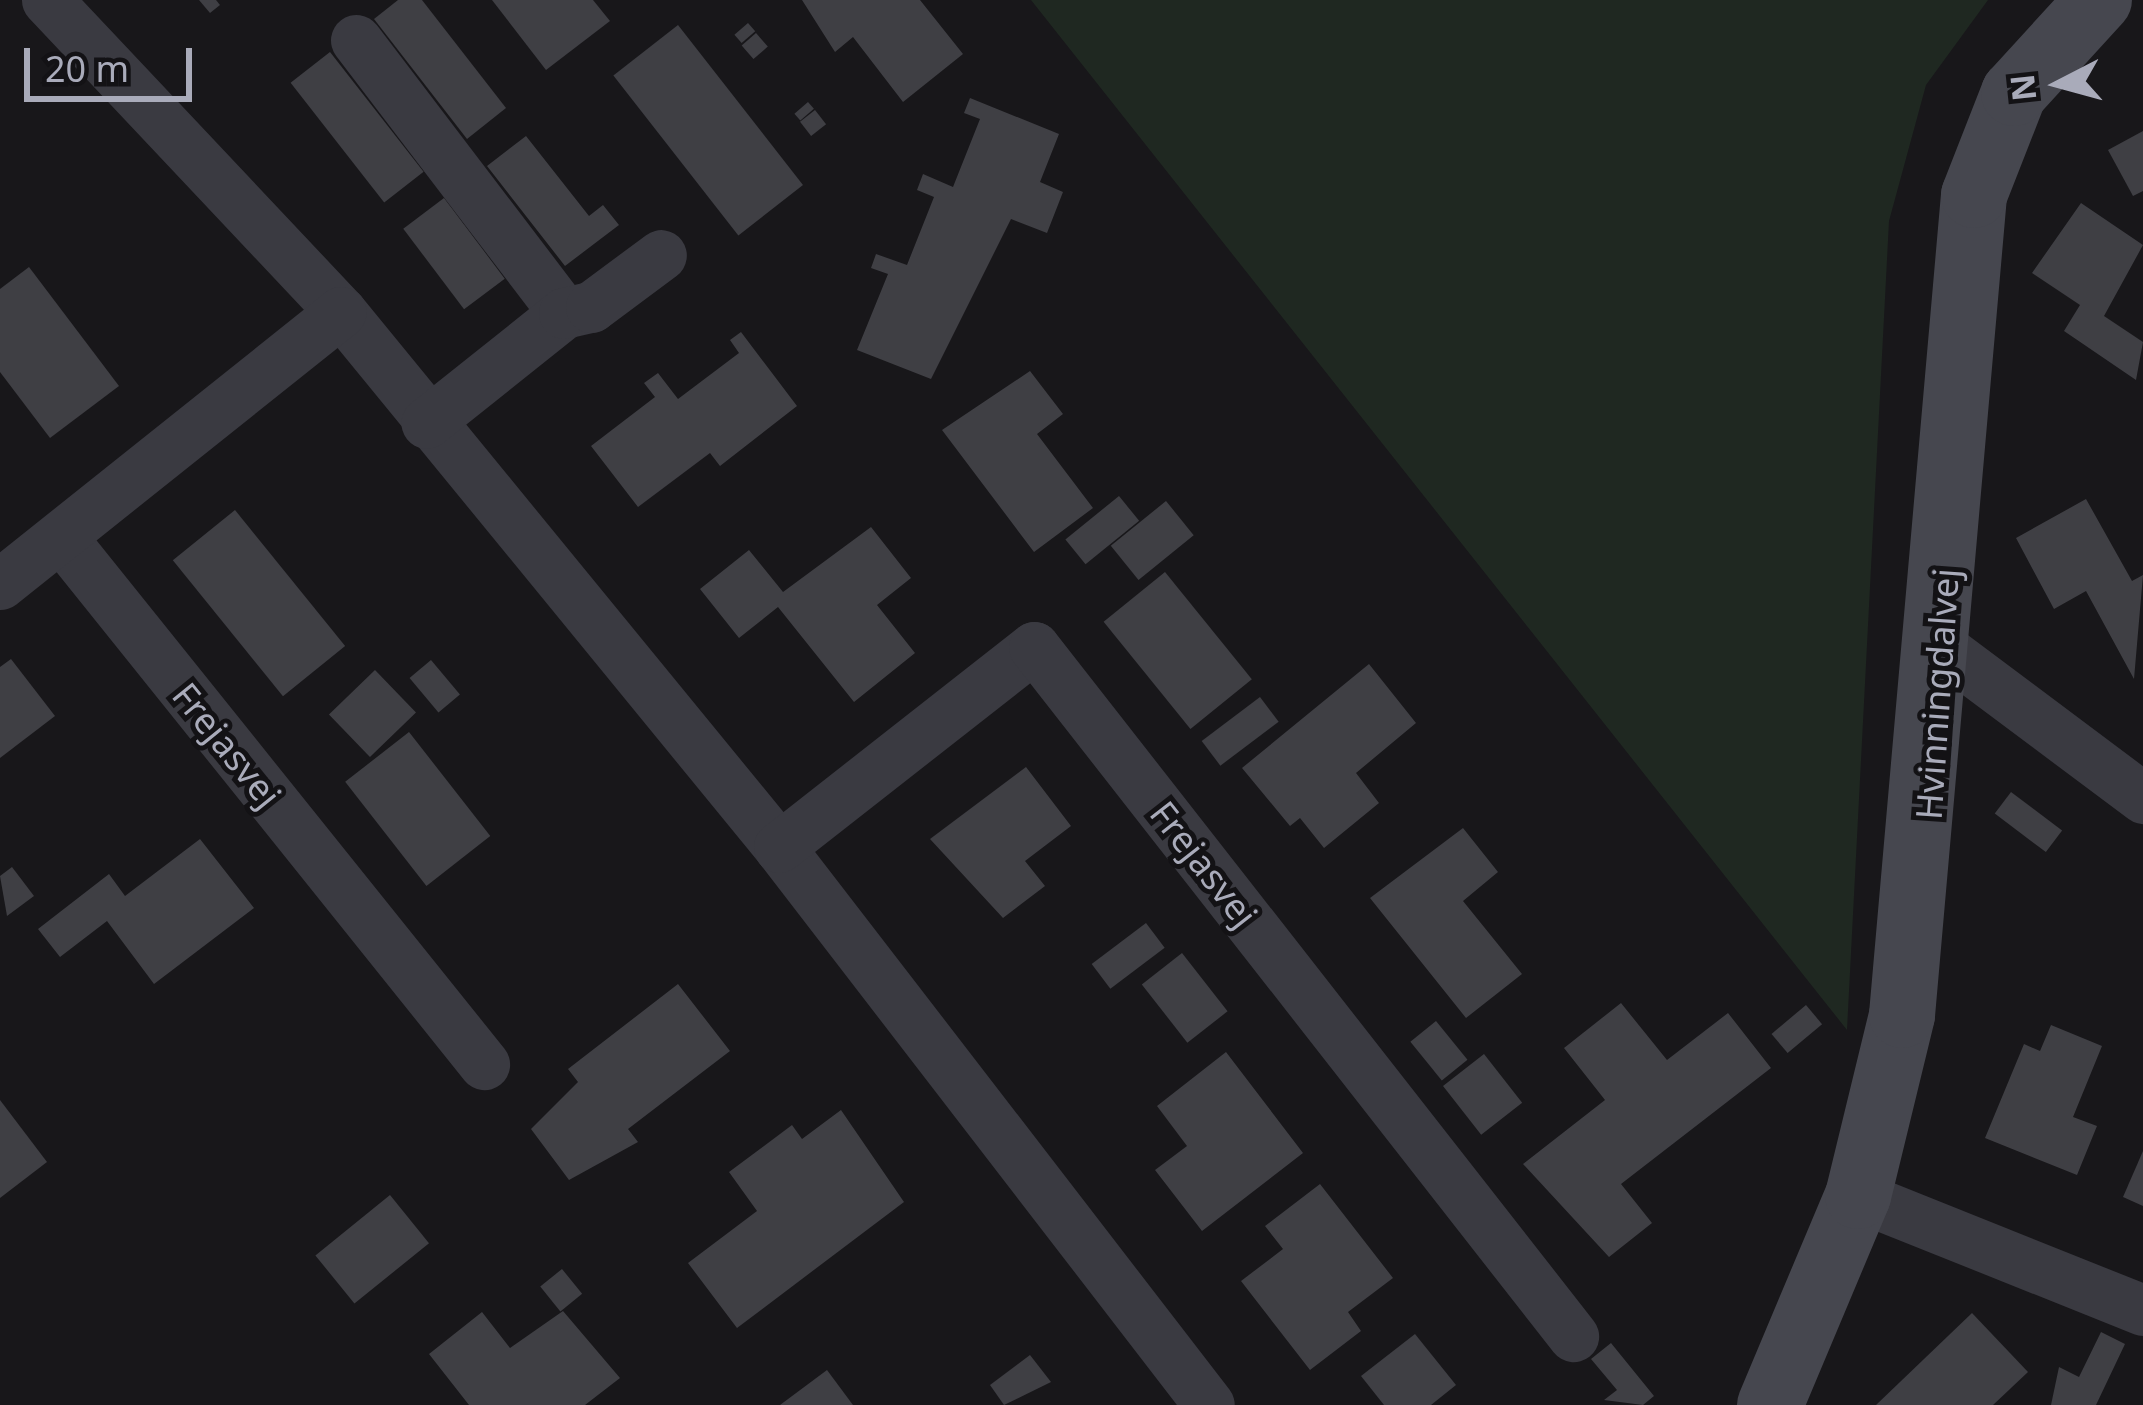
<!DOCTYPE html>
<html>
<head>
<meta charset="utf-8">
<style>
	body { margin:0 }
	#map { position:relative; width:2143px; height:1405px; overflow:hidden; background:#18171a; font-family:"Noto Sans",sans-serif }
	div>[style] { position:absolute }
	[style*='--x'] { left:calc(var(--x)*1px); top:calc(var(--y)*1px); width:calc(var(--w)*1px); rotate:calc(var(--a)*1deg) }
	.green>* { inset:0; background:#1f2821 }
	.building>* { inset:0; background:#3f3f44; transform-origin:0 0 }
	.street>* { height:51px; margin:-25.5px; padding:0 25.5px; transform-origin:25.5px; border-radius:25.5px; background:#3a3a41 }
	.secondary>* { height:66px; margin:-33px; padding:0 33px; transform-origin:33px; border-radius:33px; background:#46474f }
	span { translate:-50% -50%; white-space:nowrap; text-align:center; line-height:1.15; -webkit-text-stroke:10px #131215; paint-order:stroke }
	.street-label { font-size:36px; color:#a9abba }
	.north { position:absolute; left:1999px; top:24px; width:120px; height:120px; -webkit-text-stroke:9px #131215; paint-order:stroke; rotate:264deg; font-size:33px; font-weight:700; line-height:48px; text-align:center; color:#a9abba }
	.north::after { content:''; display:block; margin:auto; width:42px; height:54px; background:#a9abba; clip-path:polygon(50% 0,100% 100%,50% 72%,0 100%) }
	.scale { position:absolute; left:24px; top:48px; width:168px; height:54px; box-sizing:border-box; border:6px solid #a9abba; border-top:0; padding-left:15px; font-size:36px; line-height:42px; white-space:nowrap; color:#a9abba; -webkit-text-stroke:9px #131215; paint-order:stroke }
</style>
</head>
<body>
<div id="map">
	<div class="green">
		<div style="clip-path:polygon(1031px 0,1988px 0,1926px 85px,1889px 221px,1847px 1030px)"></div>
	</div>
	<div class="building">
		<div style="clip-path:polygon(199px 0,216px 0,220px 5px,210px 13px)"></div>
		<div style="clip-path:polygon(398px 0,422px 0,506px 108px,467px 139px,374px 19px)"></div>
		<div style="clip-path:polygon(492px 0,593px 0,610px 21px,546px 70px)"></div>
		<div style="clip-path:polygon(802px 0,920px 0,963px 54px,903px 102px,853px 37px,835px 52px)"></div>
		<div style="left:748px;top:23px;width:11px;height:18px;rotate:49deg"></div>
		<div style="left:678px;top:25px;width:203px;height:82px;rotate:52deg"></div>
		<div style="left:756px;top:33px;width:18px;height:19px;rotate:49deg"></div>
		<div style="left:330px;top:52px;width:152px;height:50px;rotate:52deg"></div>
		<div style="clip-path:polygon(970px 98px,1059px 134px,1040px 182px,1063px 192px,1047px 233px,1011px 219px,931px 379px,857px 350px,888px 274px,871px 268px,876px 254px,907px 265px,934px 197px,917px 190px,923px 174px,953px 187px,980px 119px,964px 113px)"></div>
		<div style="left:808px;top:102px;width:9px;height:18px;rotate:49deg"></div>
		<div style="left:815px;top:110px;width:18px;height:19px;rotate:52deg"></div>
		<div style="clip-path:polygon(2143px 131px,2143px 191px,2133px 196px,2108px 150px)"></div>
		<div style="clip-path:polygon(526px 136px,589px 216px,603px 205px,619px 225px,565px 266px,487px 166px)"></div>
		<div style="left:444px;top:198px;width:101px;height:51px;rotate:53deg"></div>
		<div style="clip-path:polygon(2081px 203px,2143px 245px,2104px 316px,2143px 342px,2136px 380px,2064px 331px,2080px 305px,2032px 273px)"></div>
		<div style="clip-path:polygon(29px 267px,119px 386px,50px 438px,0 372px,0 289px)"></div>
		<div style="clip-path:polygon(741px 332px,797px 406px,720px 466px,710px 453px,638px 507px,591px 446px,655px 397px,644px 383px,658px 373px,678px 399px,739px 353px,730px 340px)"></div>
		<div style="clip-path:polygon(1030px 371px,1063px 414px,1037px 434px,1093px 508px,1034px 552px,942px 430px)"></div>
		<div style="left:1119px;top:496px;width:32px;height:69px;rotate:51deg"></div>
		<div style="clip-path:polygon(2086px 499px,2132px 581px,2143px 575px,2134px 679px,2086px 591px,2054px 609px,2016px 538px)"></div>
		<div style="left:1166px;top:501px;width:44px;height:71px;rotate:51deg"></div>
		<div style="left:235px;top:510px;width:175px;height:80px;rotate:51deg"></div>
		<div style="clip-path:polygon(871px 527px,911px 578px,877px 605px,915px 653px,854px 702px,778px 607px,739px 638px,700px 589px,749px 550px,783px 592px)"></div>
		<div style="left:1165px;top:572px;width:138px;height:79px;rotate:51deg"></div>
		<div style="clip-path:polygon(11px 659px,55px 716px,0 758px,0 667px)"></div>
		<div style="left:431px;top:660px;width:45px;height:28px;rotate:50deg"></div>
		<div style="clip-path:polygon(1369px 664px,1416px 723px,1356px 773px,1379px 803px,1324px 848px,1300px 818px,1290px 826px,1242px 768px)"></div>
		<div style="left:375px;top:670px;width:59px;height:64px;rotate:46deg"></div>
		<div style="left:1260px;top:697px;width:31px;height:73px;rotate:53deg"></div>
		<div style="left:409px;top:732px;width:132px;height:81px;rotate:52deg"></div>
		<div style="clip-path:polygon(1026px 767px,1071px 826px,1025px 861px,1045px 886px,1003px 918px,930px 839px)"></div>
		<div style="left:2011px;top:792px;width:64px;height:27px;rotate:37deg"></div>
		<div style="clip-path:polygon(1463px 828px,1498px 872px,1463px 901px,1522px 974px,1466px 1018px,1370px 898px)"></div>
		<div style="clip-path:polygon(200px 839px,254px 908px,154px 984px,107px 921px,60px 957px,38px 929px,109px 874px,125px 896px)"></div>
		<div style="clip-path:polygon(12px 867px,34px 896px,7px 916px,0 876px)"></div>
		<div style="left:1146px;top:923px;width:31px;height:68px;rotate:53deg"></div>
		<div style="left:1182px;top:953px;width:74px;height:51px;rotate:52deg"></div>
		<div style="clip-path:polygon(678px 984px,730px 1051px,628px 1129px,638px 1142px,569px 1180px,531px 1129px,578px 1082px,568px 1069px)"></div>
		<div style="clip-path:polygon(1621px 1003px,1667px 1060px,1728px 1013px,1771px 1068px,1621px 1184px,1652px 1223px,1609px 1257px,1523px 1164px,1605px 1100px,1564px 1048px)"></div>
		<div style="left:1806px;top:1005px;width:25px;height:45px;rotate:50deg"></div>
		<div style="left:1436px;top:1021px;width:50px;height:33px;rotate:51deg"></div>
		<div style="clip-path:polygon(2051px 1025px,2102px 1046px,2073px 1117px,2097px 1126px,2077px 1175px,1985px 1138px,2024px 1044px,2040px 1051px)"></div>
		<div style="clip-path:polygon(1226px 1052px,1303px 1153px,1202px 1231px,1155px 1170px,1187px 1146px,1157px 1106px)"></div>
		<div style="left:1484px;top:1054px;width:62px;height:52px;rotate:52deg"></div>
		<div style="clip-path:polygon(0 1100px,47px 1162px,0 1198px)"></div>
		<div style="clip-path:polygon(841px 1110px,904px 1202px,737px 1328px,688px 1263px,757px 1211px,729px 1172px,792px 1125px,802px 1139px)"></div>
		<div style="clip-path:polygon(2143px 1151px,2143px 1206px,2123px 1197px)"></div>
		<div style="clip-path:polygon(1320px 1184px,1393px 1278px,1348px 1312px,1361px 1331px,1310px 1370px,1241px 1281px,1283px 1249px,1265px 1226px)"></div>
		<div style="left:390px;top:1195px;width:62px;height:96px;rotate:51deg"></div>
		<div style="left:562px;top:1269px;width:32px;height:28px;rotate:51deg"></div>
		<div style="clip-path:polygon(563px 1311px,620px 1378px,585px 1405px,469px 1405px,429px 1354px,482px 1312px,510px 1348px)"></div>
		<div style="clip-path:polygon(1972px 1313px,2028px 1372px,1993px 1405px,1876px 1405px)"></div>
		<div style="clip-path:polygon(2101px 1332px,2125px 1344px,2096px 1405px,2051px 1405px,2059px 1367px,2079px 1377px)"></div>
		<div style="clip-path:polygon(1415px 1334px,1456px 1385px,1431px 1405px,1384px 1405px,1361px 1376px)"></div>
		<div style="clip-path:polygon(1611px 1343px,1654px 1396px,1643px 1405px,1604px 1400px,1617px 1390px,1591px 1359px)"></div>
		<div style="clip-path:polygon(1030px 1355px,1051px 1382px,1004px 1405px,990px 1385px)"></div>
		<div style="clip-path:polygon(827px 1370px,853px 1405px,780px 1405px)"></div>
	</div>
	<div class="street">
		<div style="--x:47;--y:0;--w:429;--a:46.7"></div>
		<div style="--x:341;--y:312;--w:691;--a:50.69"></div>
		<div style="--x:779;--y:847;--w:704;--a:52.38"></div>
		<div style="--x:356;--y:40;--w:343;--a:52.7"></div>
		<div style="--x:564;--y:313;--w:176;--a:141.4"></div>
		<div style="--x:564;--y:313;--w:28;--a:-13"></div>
		<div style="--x:591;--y:307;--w:87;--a:-36.6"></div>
		<div style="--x:61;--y:537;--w:676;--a:51.25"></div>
		<div style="--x:0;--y:584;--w:436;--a:-38.6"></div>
		<div style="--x:1940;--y:646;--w:254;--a:36.8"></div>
		<div style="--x:779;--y:847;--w:324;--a:-38.1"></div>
		<div style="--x:1034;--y:647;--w:875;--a:51.96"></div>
		<div style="--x:1858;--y:1196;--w:307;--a:21.8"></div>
	</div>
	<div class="secondary">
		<div style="--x:1770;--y:1405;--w:227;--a:-67.2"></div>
		<div style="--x:1858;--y:1196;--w:186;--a:-76.3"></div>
		<div style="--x:1902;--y:1015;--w:823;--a:-84.98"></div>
		<div style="--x:1974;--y:195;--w:110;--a:-68.6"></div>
		<div style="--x:2014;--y:93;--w:126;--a:-47.6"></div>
	</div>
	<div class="street-label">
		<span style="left:1937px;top:694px;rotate:-86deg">Hvinningdalvej</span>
		<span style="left:227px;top:745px;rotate:51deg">Frejasvej</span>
		<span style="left:1204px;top:864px;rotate:52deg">Frejasvej</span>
	</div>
	<div class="north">N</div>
	<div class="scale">20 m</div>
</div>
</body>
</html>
